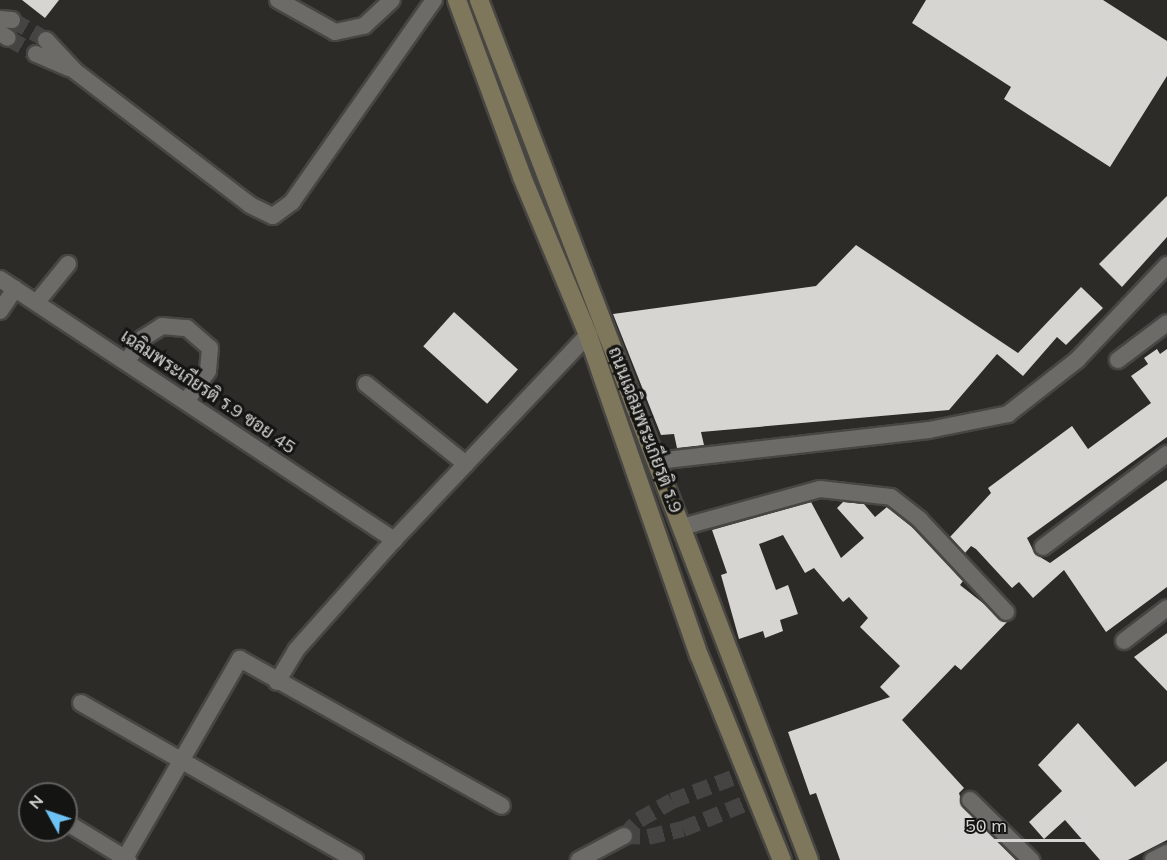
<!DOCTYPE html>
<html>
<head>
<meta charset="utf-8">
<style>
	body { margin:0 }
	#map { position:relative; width:1167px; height:860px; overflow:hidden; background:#2c2b28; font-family:Mulish,Sarabun,sans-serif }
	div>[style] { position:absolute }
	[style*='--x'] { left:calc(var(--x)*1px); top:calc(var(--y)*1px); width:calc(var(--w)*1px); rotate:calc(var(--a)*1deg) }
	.building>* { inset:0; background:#d7d5d1; transform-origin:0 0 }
	.street-tunnel>* { height:16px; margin-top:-8px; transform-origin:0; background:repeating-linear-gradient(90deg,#464442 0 16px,transparent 0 24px) }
	.roads { filter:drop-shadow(2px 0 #474643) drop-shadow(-2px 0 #474643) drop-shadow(0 2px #474643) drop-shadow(0 -2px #474643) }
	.street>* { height:16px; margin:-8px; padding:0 8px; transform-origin:8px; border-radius:8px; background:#6c6b67 }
	.secondary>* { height:18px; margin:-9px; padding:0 9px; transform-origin:9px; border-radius:9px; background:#7f775b }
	span { translate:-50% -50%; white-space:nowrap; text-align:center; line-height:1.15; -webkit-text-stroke:6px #141412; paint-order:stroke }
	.street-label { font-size:18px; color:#d6d5d3 }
	.north { position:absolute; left:18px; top:782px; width:60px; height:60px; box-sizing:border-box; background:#141412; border:2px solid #62615f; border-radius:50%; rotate:310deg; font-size:16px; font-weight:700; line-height:24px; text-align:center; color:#d6d5d3 }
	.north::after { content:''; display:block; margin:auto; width:21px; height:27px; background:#6ec2f3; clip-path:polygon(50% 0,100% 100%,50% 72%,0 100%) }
	.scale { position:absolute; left:954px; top:815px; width:132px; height:27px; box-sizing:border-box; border:3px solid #d6d5d3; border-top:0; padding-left:8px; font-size:18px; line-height:21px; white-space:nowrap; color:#d6d5d3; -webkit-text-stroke:4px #141412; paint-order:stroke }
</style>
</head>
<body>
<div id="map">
	<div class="building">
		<div style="clip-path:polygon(22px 0,59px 0,45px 18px)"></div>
		<div style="clip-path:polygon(926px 0,1103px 0,1167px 41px,1167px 76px,1110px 167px,1004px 99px,1011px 87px,912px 23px)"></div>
		<div style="clip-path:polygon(1167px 196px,1167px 237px,1122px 287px,1099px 264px)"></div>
		<div style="clip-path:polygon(856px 245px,1018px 353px,1081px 287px,1103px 308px,1066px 345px,1057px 337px,1023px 376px,997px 354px,949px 410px,701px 432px,704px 445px,677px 448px,674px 434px,661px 435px,613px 314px,816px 286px)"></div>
		<div style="left:454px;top:312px;width:86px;height:46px;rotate:42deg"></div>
		<div style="clip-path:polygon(1157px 349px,1160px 354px,1167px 349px,1167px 437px,1027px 538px,1035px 554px,1050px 563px,1167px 480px,1167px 587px,1106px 632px,1064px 570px,1033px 598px,1019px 582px,1012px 588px,976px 549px,971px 546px,965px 553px,950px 537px,991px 493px,988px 488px,1072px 426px,1088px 449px,1151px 403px,1131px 376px,1148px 364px,1144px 358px)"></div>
		<div style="clip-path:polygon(811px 502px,841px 558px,864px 538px,837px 508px,843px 502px,864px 504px,875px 517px,887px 507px,913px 528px,963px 581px,960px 585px,1007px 622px,961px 670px,955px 665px,902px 720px,964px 788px,959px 793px,963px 807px,1016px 860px,840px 860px,816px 793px,810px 795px,788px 732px,890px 697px,880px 687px,900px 666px,860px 627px,868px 618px,849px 597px,843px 602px,814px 568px,805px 573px,783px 535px,759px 544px,776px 590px,788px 585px,798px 614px,780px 620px,783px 631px,765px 638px,763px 631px,739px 639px,721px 575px,727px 573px,712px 530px)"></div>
		<div style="clip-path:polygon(1167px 633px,1167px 691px,1134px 657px)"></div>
		<div style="clip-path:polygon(1078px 723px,1135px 787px,1167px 761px,1167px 840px,1128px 860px,1100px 860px,1065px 820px,1044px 839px,1029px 822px,1062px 791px,1038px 765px)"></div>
	</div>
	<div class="street-tunnel">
		<div style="--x:12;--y:20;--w:39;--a:30"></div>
		<div style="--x:8;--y:38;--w:32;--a:30"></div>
		<div style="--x:624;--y:836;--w:24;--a:2"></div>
		<div style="--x:648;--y:837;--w:36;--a:-13"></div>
		<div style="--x:683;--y:829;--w:82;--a:-22.2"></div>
		<div style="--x:624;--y:836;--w:22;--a:-47"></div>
		<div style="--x:639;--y:820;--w:38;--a:-30"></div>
		<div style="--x:672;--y:801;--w:81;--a:-20.9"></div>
	</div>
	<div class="roads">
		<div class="street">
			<div style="--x:278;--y:0;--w:65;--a:29.3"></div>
			<div style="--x:335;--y:32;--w:30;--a:-12"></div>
			<div style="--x:364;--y:26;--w:38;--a:-43"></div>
			<div style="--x:0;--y:19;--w:12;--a:5"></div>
			<div style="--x:0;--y:33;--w:9;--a:32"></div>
			<div style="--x:46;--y:40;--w:42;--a:46.9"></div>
			<div style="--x:75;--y:71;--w:220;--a:37.4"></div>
			<div style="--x:250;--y:205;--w:25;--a:26"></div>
			<div style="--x:273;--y:216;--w:24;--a:-36"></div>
			<div style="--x:292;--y:202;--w:247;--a:-54.9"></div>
			<div style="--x:36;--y:54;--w:36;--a:23"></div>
			<div style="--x:0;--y:279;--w:473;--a:33.5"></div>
			<div style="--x:37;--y:302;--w:49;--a:-50.8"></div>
			<div style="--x:0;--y:311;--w:27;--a:-56"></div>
			<div style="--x:1118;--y:360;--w:61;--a:-37.1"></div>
			<div style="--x:127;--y:361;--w:28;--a:-55"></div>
			<div style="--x:143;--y:338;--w:22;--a:-32"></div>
			<div style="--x:162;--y:326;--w:25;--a:5"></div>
			<div style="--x:187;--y:328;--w:30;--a:41"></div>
			<div style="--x:210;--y:348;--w:23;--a:95"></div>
			<div style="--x:208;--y:371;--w:37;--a:126"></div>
			<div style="--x:366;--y:384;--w:128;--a:38.7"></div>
			<div style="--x:657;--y:461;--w:274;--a:-6.5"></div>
			<div style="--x:929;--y:430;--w:81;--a:-11.4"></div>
			<div style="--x:1008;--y:414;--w:88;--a:-38"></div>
			<div style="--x:1077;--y:360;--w:131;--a:-46.5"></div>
			<div style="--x:682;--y:527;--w:143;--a:-15.4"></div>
			<div style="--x:820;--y:489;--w:71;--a:6.4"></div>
			<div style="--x:891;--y:497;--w:37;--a:38"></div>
			<div style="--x:920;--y:520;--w:126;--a:46.9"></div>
			<div style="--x:1043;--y:547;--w:155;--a:-36.9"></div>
			<div style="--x:1124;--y:641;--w:54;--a:-37.5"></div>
			<div style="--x:277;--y:682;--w:37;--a:-59"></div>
			<div style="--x:296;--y:650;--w:147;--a:-48.3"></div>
			<div style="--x:394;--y:540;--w:282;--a:-46.6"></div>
			<div style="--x:81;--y:703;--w:316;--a:29.8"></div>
			<div style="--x:970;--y:800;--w:86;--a:44.5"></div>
			<div style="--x:66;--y:822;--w:73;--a:31.5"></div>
			<div style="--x:125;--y:858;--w:230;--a:-60"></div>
			<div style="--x:240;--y:659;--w:300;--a:29.3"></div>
			<div style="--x:579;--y:860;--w:51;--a:-28.1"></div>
			<div style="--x:1153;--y:860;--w:16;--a:-27"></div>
		</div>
		<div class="secondary">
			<div style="--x:457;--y:0;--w:189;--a:69.8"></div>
			<div style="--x:522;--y:177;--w:171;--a:67.3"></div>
			<div style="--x:588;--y:335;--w:339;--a:70.9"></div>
			<div style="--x:699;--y:655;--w:221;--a:68"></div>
			<div style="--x:479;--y:0;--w:921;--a:69.01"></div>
		</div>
	</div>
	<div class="street-label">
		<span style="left:208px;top:392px;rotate:34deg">เฉลิมพระเกียรติ ร.9 ซอย 45</span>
		<span style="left:645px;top:430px;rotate:69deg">ถนนเฉลิมพระเกียรติ ร.9</span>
	</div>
	<div class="north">N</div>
	<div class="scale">50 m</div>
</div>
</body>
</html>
